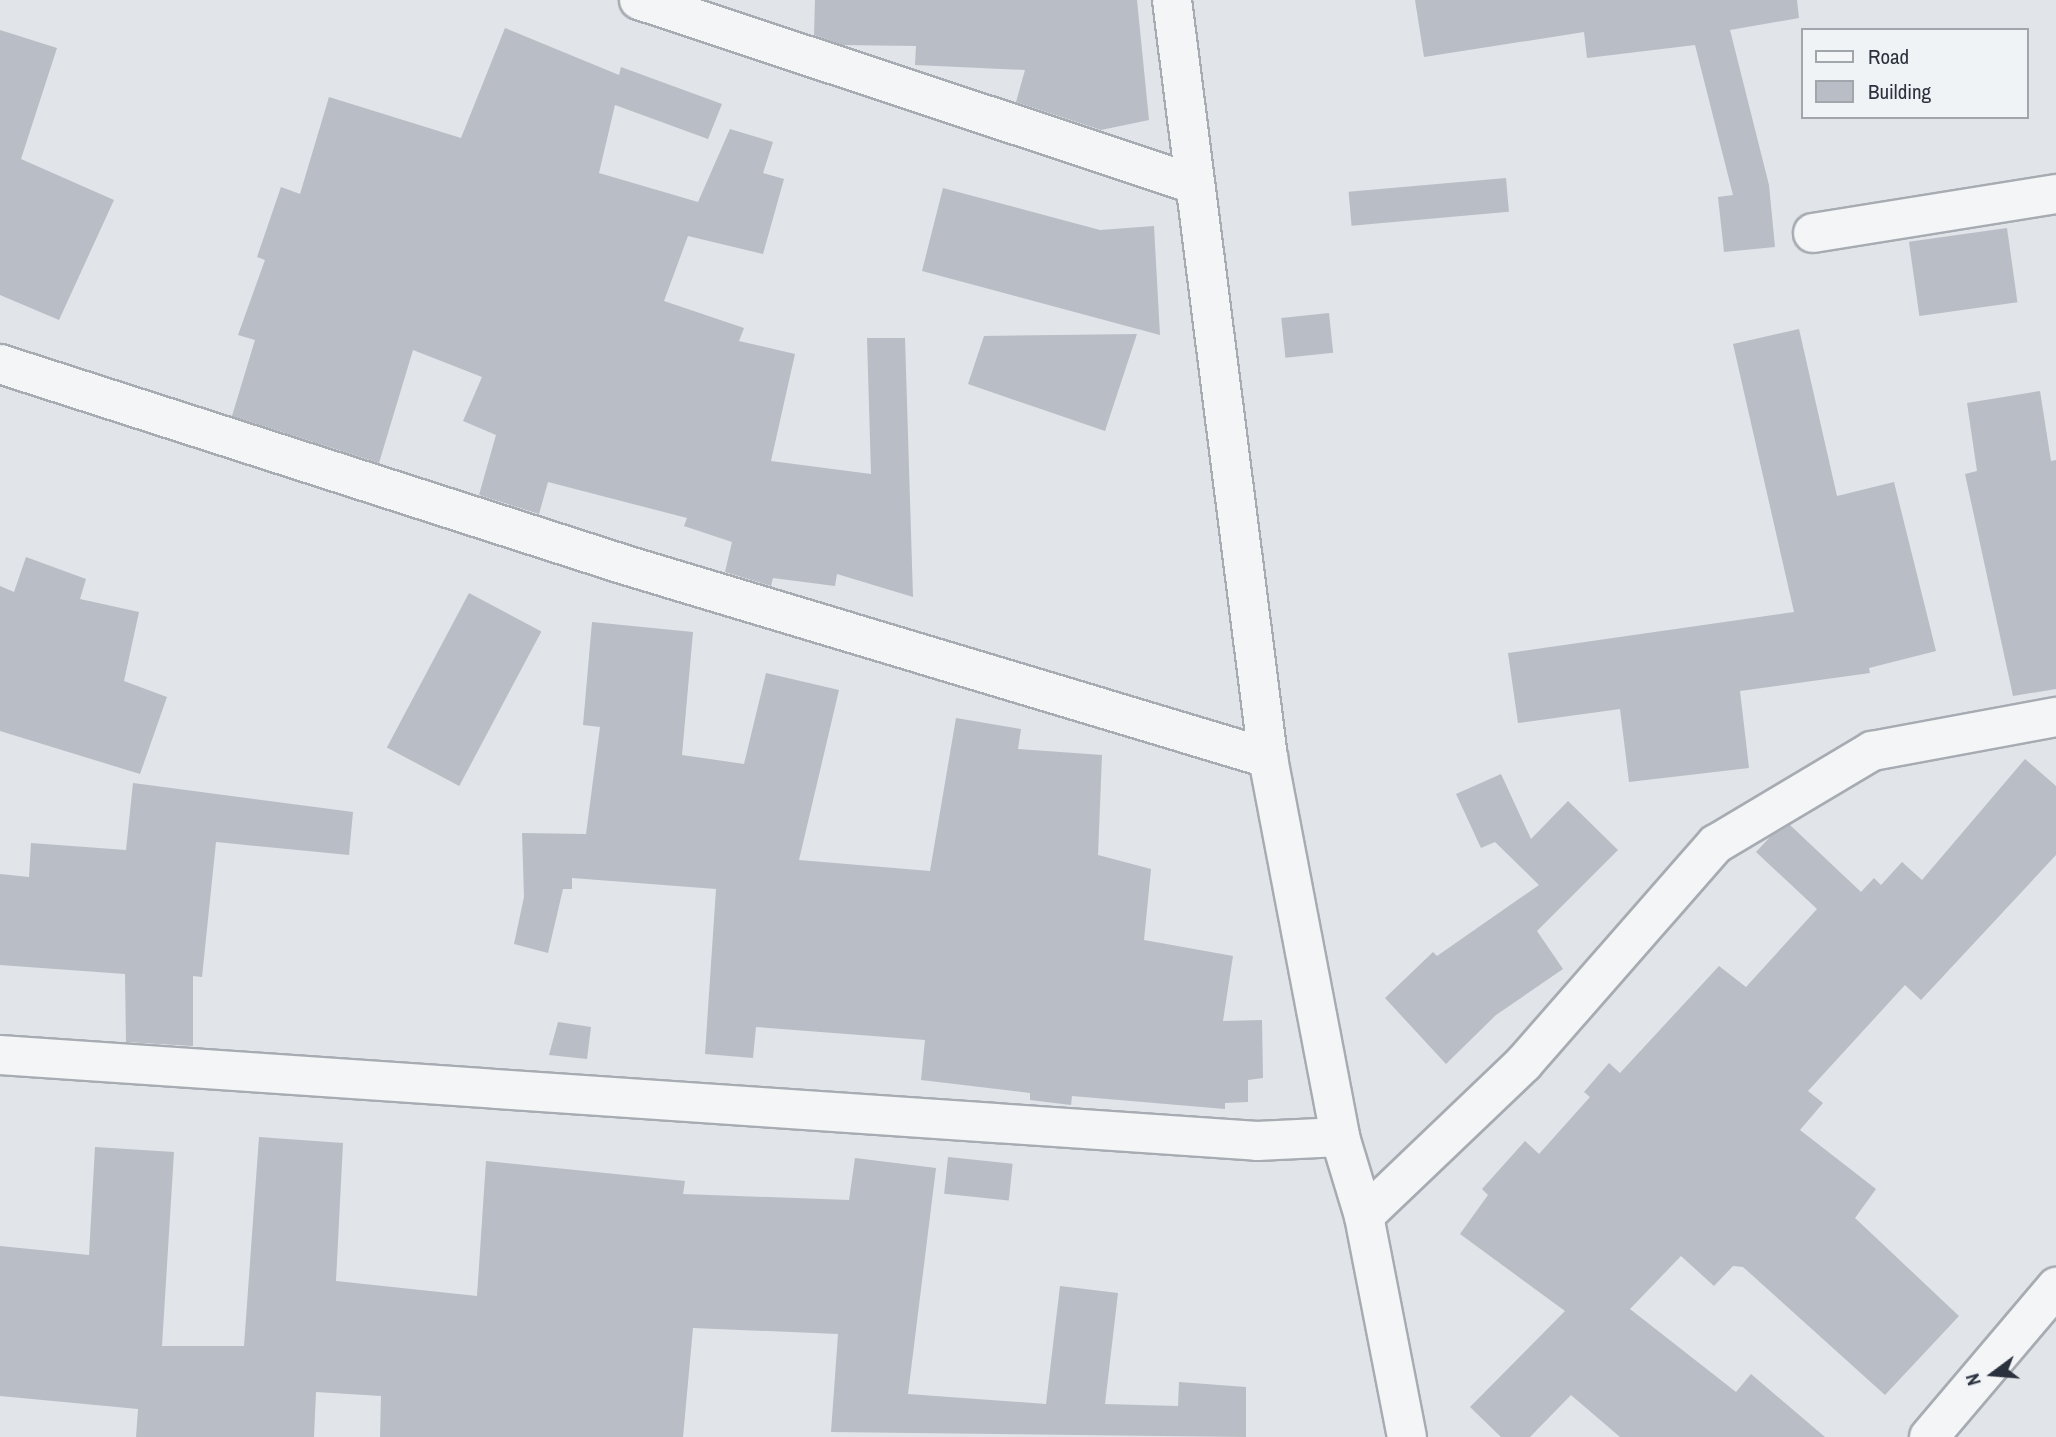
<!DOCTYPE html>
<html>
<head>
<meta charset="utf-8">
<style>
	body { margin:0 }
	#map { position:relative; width:2056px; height:1437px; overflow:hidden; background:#e1e4e8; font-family:"Archivo Narrow",sans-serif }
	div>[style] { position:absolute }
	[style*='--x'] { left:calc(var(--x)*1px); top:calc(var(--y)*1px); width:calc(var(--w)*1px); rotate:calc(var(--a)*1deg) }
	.building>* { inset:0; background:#b9bdc5; transform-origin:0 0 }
	.roads { filter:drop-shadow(2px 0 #a7abb2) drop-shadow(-2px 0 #a7abb2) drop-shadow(0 2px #a7abb2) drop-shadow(0 -2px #a7abb2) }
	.minor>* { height:38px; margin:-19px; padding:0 19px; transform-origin:19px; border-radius:19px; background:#f3f5f7 }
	span { translate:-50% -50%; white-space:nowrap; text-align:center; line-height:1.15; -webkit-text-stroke:5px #f0f3f6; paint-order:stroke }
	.legend { position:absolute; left:1801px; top:28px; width:228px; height:91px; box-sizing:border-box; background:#f0f3f6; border:2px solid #a1a6ac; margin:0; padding:9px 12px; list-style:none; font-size:21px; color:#2b323e }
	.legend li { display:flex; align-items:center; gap:14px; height:35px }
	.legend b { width:35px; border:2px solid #a1a6ac }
	.north { position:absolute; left:1958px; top:1339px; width:70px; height:70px; -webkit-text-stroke:5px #f0f3f6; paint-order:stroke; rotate:254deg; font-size:19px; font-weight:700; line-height:28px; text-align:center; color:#2b323e }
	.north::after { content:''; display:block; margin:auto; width:24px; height:32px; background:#2b323e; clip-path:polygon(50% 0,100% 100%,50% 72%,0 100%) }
</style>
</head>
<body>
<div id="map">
	<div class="building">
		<div style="clip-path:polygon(815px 0,1137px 0,1149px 120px,1101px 130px,1016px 102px,1025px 70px,915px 65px,916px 46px,843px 45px,814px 35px)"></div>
		<div style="clip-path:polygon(1415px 0,1797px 0,1799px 18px,1730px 30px,1769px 185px,1775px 247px,1724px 252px,1718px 197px,1733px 195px,1695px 45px,1587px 58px,1584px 32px,1424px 57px)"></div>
		<div style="clip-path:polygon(505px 28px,619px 75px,621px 67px,722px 104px,708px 139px,615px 105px,599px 173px,698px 202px,730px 129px,773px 142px,763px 173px,784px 179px,763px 254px,688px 236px,664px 301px,744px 328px,739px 341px,795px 354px,771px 461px,871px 474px,867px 338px,905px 338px,913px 597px,837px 574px,835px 586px,773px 578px,771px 586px,725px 572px,732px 542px,684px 526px,687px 518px,548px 482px,539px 514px,479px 495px,496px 435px,463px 421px,482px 377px,413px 350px,379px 463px,232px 416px,255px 340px,238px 335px,265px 260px,257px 257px,281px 187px,300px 194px,329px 97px,461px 138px)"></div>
		<div style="clip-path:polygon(0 30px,57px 48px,21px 159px,114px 200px,59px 320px,0 295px)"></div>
		<div style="left:1506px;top:178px;width:34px;height:158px;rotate:85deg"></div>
		<div style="clip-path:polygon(943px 188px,1100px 230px,1154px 226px,1160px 335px,922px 271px)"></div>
		<div style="left:2007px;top:228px;width:75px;height:99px;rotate:82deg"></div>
		<div style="left:1329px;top:313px;width:40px;height:48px;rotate:84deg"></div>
		<div style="clip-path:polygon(1799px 329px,1837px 496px,1894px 482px,1936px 651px,1869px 668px,1870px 673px,1740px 691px,1749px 768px,1629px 782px,1620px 709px,1518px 723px,1508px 653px,1794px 612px,1733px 344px)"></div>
		<div style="clip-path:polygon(1137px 334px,1105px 431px,968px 384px,984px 336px)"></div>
		<div style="clip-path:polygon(2040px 391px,2051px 461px,2056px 460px,2056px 689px,2013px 696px,1965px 474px,1977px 471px,1967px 403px)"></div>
		<div style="clip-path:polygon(26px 557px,86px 579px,80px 599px,139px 612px,124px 681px,167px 697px,140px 774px,0 731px,0 586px,14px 592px)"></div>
		<div style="left:469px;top:593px;width:82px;height:175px;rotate:28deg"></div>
		<div style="clip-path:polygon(592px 622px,693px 632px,682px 755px,744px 764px,766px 673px,839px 690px,799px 860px,930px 871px,956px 718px,1021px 729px,1018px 749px,1102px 755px,1098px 855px,1151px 869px,1144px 940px,1233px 956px,1223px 1021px,1262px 1020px,1263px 1078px,1248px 1080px,1248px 1102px,1225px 1103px,1225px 1109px,1072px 1096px,1071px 1105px,1030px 1100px,1030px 1093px,921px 1080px,925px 1040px,756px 1027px,753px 1058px,705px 1054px,716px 889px,572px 878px,572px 889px,563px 889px,548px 953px,514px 944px,524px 897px,522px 833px,586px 834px,600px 727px,583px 725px)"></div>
		<div style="clip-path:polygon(2025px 759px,2056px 786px,2056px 855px,1921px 1000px,1905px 985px,1808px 1091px,1823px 1103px,1800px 1130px,1876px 1189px,1855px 1218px,1959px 1316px,1885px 1395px,1743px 1267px,1733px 1266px,1714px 1286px,1681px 1256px,1630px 1309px,1736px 1392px,1751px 1374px,1825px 1437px,1620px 1437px,1571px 1395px,1530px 1437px,1501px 1437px,1470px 1407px,1565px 1311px,1460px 1234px,1488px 1195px,1482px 1189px,1525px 1141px,1539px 1154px,1590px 1097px,1584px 1092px,1609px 1063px,1620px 1073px,1719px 966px,1746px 987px,1817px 909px,1756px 852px,1770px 837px,1790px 825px,1861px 892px,1874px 878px,1881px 885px,1902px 862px,1922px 880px)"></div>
		<div style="clip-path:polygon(1501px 774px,1531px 839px,1568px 801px,1618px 850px,1537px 931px,1563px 969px,1496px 1015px,1446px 1064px,1385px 998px,1433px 952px,1437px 956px,1539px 885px,1495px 842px,1481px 848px,1456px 794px)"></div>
		<div style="clip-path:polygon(133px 783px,353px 812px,349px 855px,216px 842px,202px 977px,193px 976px,193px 1046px,126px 1042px,125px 974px,0 965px,0 874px,29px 877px,31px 843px,126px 850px)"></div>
		<div style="clip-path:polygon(558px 1022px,591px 1027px,587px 1059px,549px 1055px)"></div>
		<div style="clip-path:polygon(259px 1137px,343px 1143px,336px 1281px,477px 1296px,486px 1161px,685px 1181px,683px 1194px,849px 1200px,855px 1158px,936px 1168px,908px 1394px,1046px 1404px,1060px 1286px,1118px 1293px,1105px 1404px,1178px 1406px,1179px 1382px,1246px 1387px,1246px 1437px,831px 1432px,838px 1334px,693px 1328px,683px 1437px,380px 1437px,381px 1396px,316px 1392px,314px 1437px,136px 1437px,138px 1409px,0 1396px,0 1246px,89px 1255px,95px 1147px,174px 1152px,162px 1346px,244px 1346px)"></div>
		<div style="left:948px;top:1157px;width:65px;height:37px;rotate:6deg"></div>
	</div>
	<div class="roads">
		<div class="minor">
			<div style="--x:639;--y:0;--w:582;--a:18.34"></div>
			<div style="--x:1172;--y:0;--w:764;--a:82.78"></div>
			<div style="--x:1268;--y:758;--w:386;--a:79.2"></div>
			<div style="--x:1340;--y:1137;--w:83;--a:73.1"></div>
			<div style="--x:1364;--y:1216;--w:225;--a:79"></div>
			<div style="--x:1813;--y:233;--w:246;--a:-9.1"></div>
			<div style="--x:0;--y:364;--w:653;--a:17.82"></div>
			<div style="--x:622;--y:564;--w:675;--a:16.72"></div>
			<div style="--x:0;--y:1055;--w:1260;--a:3.91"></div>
			<div style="--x:1257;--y:1141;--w:83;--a:-2.8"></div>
			<div style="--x:1364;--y:1216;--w:221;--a:-43.7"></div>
			<div style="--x:1524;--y:1063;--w:291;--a:-48.8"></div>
			<div style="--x:1716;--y:844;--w:182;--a:-30.8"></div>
			<div style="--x:1872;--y:751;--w:187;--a:-10.5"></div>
			<div style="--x:1929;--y:1437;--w:197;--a:-49.7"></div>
		</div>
	</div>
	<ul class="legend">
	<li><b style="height:9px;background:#f3f5f7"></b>Road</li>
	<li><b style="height:19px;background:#b9bdc5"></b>Building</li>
	</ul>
	<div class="north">N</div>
</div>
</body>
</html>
